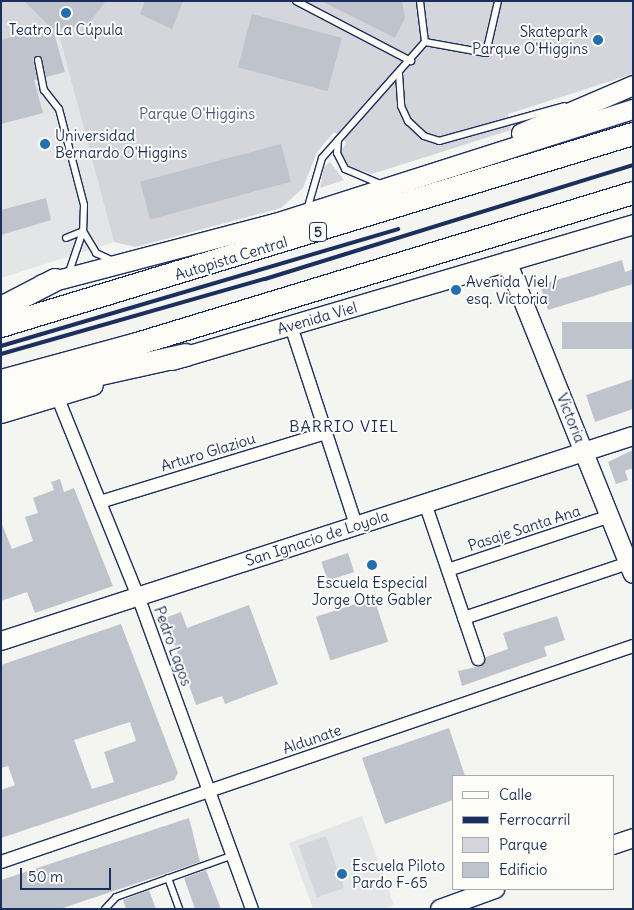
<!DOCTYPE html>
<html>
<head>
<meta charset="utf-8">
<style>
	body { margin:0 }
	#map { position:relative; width:634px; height:910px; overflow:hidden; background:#f4f4f1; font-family:Delius,sans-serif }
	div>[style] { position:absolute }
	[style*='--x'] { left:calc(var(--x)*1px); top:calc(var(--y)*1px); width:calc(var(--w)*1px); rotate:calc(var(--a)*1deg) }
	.built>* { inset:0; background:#e4e5e6 }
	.green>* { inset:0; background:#d4d6db; transform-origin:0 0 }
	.building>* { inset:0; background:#bfc3cc; transform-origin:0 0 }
	.roads { filter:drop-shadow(1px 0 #1b2f5e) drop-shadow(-1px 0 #1b2f5e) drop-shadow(0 1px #1b2f5e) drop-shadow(0 -1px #1b2f5e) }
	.lane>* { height:6px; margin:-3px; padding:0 3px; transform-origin:3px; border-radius:3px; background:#fdfcf7 }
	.street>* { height:12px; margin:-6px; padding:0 6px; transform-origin:6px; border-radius:6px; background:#fdfcf7 }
	.secondary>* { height:18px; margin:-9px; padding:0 9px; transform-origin:9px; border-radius:9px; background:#fdfcf7 }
	.primary>* { height:19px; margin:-9.5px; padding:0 9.5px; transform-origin:9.5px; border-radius:9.5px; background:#fdfcf7 }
	.highway>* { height:22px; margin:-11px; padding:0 11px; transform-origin:11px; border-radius:11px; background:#fdfcf7 }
	.rail>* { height:4px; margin:-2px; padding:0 2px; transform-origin:2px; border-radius:2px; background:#1b2f5e }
	.dots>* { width:14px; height:14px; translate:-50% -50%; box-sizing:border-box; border:2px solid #fdfcf7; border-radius:50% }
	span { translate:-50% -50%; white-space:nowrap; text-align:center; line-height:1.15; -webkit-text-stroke:4px #fdfcf7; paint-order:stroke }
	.shield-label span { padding:1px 4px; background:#fdfcf7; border:1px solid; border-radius:4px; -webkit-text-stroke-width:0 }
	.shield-label { font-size:14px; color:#1b2f5e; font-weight:700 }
	.poi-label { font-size:15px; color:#1b2f5e }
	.right { translate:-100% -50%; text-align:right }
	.left { translate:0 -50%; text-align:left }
	.park-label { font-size:15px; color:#49597d }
	.street-label { font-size:15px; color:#1b2f5e }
	.neighbourhood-label { font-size:16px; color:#1b2f5e; letter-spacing:1px }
	.frame { position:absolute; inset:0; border:2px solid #1b2f5e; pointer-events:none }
	.legend { position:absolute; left:452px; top:775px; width:162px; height:115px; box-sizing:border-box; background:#fdfcf7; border:1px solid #a3aaba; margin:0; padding:6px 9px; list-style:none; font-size:15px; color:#1b2f5e }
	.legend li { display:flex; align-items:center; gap:10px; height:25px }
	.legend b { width:25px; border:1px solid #a3aaba }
	.scale { position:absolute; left:20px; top:868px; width:91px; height:22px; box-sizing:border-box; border:2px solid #1b2f5e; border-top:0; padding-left:6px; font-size:15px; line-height:18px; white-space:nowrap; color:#1b2f5e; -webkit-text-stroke:4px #fdfcf7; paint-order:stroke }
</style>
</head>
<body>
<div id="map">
	<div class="built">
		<div style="clip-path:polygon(43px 28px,60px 39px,114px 242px,1px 278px,1px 40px)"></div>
		<div style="clip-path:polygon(362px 816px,394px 905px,383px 909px,313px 909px,289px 843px)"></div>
	</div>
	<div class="green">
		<div style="clip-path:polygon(1px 1px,633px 1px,633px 74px,508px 114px,511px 130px,372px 174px,349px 167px,341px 152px,346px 142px,334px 132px,317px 152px,303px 188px,281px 208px,136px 247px,114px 242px,60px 39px,43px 28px,1px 40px)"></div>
		<div style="clip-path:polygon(330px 162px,344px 180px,320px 188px,324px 167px)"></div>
		<div style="left:326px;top:836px;width:55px;height:29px;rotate:71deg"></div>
	</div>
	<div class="building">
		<div style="clip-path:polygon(24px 1px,106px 1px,90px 22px,77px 27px,53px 29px,65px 72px,46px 77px,42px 57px,33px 58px,37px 79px,34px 80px,43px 113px,1px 124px,1px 40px,49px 26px)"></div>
		<div style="clip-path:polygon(145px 1px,183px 1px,172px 29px,140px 14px)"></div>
		<div style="clip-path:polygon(321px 1px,402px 1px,405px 18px,395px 38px)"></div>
		<div style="left:252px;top:14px;width:93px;height:55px;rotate:15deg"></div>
		<div style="left:281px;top:144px;width:39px;height:146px;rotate:75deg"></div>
		<div style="clip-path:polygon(46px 198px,51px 220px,1px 235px,1px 210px)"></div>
		<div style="clip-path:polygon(622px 260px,625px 272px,633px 269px,633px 284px,548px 310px,540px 285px)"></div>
		<div style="left:633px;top:322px;width:27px;height:71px;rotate:90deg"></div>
		<div style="clip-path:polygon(633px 379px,633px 409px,595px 422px,586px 395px)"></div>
		<div style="clip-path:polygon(633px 450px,633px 468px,625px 471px,628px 480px,616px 484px,608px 462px)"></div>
		<div style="clip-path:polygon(60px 479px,64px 492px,74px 488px,113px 586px,35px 613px,27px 592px,1px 601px,1px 522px,12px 549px,33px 541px,25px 517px,38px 513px,33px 498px,54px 490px,51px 482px)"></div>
		<div style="left:348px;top:553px;width:20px;height:28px;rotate:72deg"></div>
		<div style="left:374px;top:598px;width:46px;height:61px;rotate:72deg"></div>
		<div style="clip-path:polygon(249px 605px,278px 684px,225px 704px,222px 696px,196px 705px,165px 618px,181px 612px,187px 628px)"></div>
		<div style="clip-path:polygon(557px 616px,565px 640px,544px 647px,547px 656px,462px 686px,458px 671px,481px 666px,486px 657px,508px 649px,503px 633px)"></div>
		<div style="clip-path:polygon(evenodd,121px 624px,178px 773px,174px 780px,1px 838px,1px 790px,15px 785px,8px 766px,1px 768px,1px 665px,121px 624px,130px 722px,136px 741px,104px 752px,114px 782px,92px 789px,74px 740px,130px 722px)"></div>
		<div style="clip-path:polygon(449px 728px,465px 776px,453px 776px,453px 800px,385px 824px,362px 758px)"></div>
		<div style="clip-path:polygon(189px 818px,200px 862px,60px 909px,1px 909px,1px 880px)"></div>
		<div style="clip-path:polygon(206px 870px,221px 909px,195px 909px,184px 878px)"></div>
		<div style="clip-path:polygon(149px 890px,156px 909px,126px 909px,123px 900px)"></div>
	</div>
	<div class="roads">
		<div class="lane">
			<div style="--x:296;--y:1;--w:130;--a:27.6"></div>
			<div style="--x:425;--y:42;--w:62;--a:10.2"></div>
			<div style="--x:486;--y:53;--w:53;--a:-77"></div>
			<div style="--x:38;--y:60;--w:31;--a:79"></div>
			<div style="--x:44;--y:90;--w:24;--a:52"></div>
			<div style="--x:59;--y:109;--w:99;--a:75.4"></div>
			<div style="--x:84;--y:205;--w:26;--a:92"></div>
			<div style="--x:83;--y:231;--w:43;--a:108.9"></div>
			<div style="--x:399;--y:74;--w:32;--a:86"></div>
			<div style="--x:401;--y:106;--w:17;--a:65"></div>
			<div style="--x:408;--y:121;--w:22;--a:43"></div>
			<div style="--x:424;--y:136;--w:16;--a:18"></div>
			<div style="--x:439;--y:141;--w:130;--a:-15.6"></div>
			<div style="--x:338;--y:140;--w:13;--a:94"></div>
			<div style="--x:337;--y:153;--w:18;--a:63"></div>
			<div style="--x:345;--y:169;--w:39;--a:23"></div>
			<div style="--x:307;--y:210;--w:54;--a:-73.9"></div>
			<div style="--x:322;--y:158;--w:155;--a:-48.4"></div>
			<div style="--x:425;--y:42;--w:41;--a:-97"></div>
			<div style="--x:83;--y:231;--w:26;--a:59"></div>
			<div style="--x:96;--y:253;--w:17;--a:25"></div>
			<div style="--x:66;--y:238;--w:18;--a:-22"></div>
			<div style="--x:168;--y:878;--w:33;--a:70"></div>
			<div style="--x:105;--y:909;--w:16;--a:-47"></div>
			<div style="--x:116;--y:897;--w:124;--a:-19.7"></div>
		</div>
		<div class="street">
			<div style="--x:291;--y:326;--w:209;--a:71.9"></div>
			<div style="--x:57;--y:396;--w:216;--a:68"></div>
			<div style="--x:138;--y:596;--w:333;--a:70"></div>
			<div style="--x:100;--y:502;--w:236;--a:-17"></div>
			<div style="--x:425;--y:503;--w:165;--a:71.2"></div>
			<div style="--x:448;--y:570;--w:171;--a:-18.4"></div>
			<div style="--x:464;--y:618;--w:173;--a:-18.5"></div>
			<div style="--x:1;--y:862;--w:668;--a:-18.87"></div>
		</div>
		<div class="secondary">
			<div style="--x:507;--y:261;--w:337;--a:68.1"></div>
			<div style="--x:1;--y:641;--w:664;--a:-17.97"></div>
			<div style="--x:613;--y:845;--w:21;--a:-19"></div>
			<div style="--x:440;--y:909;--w:59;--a:-20"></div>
		</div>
		<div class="primary">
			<div style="--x:521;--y:133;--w:122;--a:-23.2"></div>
			<div style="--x:42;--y:284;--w:241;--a:-14.7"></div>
			<div style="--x:275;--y:223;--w:376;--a:-17.7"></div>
			<div style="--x:172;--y:360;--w:481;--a:-16.4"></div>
			<div style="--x:1;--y:413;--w:96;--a:-16.9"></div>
		</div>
		<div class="highway">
			<div style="--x:1;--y:308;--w:61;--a:-27.4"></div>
			<div style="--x:1;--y:326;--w:661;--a:-16.9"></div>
			<div style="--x:1;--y:381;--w:141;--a:-15.2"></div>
			<div style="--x:137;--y:344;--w:518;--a:-16.93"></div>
			<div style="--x:1;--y:396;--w:189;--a:-12.5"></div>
		</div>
	</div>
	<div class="rail">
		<div style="--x:1;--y:346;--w:414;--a:-16.4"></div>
		<div style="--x:1;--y:354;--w:274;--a:-15.9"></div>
		<div style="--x:265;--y:279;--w:385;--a:-17.2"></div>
	</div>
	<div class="dots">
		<div style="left:66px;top:13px;background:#1f6fb2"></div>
		<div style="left:598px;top:40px;background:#1f6fb2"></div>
		<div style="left:45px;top:144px;background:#1f6fb2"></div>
		<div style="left:456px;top:290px;background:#1f6fb2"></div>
		<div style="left:372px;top:565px;background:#1f6fb2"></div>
		<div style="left:342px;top:874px;background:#1f6fb2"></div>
	</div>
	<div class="shield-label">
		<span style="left:318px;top:232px">5</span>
	</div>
	<div class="poi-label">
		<span style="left:66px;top:30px">Teatro La Cúpula</span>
		<span class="right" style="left:588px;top:40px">Skatepark<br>Parque O'Higgins</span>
		<span class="left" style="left:55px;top:144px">Universidad<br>Bernardo O'Higgins</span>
		<span class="left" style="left:466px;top:290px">Avenida Viel /<br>esq. Victoria</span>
		<span style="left:372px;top:591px">Escuela Especial<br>Jorge Otte Gabler</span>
		<span class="left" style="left:352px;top:874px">Escuela Piloto<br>Pardo F-65</span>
	</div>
	<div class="park-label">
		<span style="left:197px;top:114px">Parque O'Higgins</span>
	</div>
	<div class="street-label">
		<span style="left:231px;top:258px;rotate:-17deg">Autopista Central</span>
		<span style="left:317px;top:318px;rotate:-16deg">Avenida Viel</span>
		<span style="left:571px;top:418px;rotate:68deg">Victoria</span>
		<span style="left:208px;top:452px;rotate:-17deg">Arturo Glaziou</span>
		<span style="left:524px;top:528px;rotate:-18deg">Pasaje Santa Ana</span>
		<span style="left:317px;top:538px;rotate:-18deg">San Ignacio de Loyola</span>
		<span style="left:173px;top:646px;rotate:70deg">Pedro Lagos</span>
		<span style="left:312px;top:739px;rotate:-19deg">Aldunate</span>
	</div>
	<div class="neighbourhood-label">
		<span style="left:344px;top:426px">BARRIO VIEL</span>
	</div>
	<div class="frame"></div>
	<ul class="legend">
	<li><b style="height:6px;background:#fdfcf7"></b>Calle</li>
	<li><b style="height:6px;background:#1b2f5e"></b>Ferrocarril</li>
	<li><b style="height:14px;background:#d4d6db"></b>Parque</li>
	<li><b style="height:14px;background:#bfc3cc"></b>Edificio</li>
	</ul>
	<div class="scale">50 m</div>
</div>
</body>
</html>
